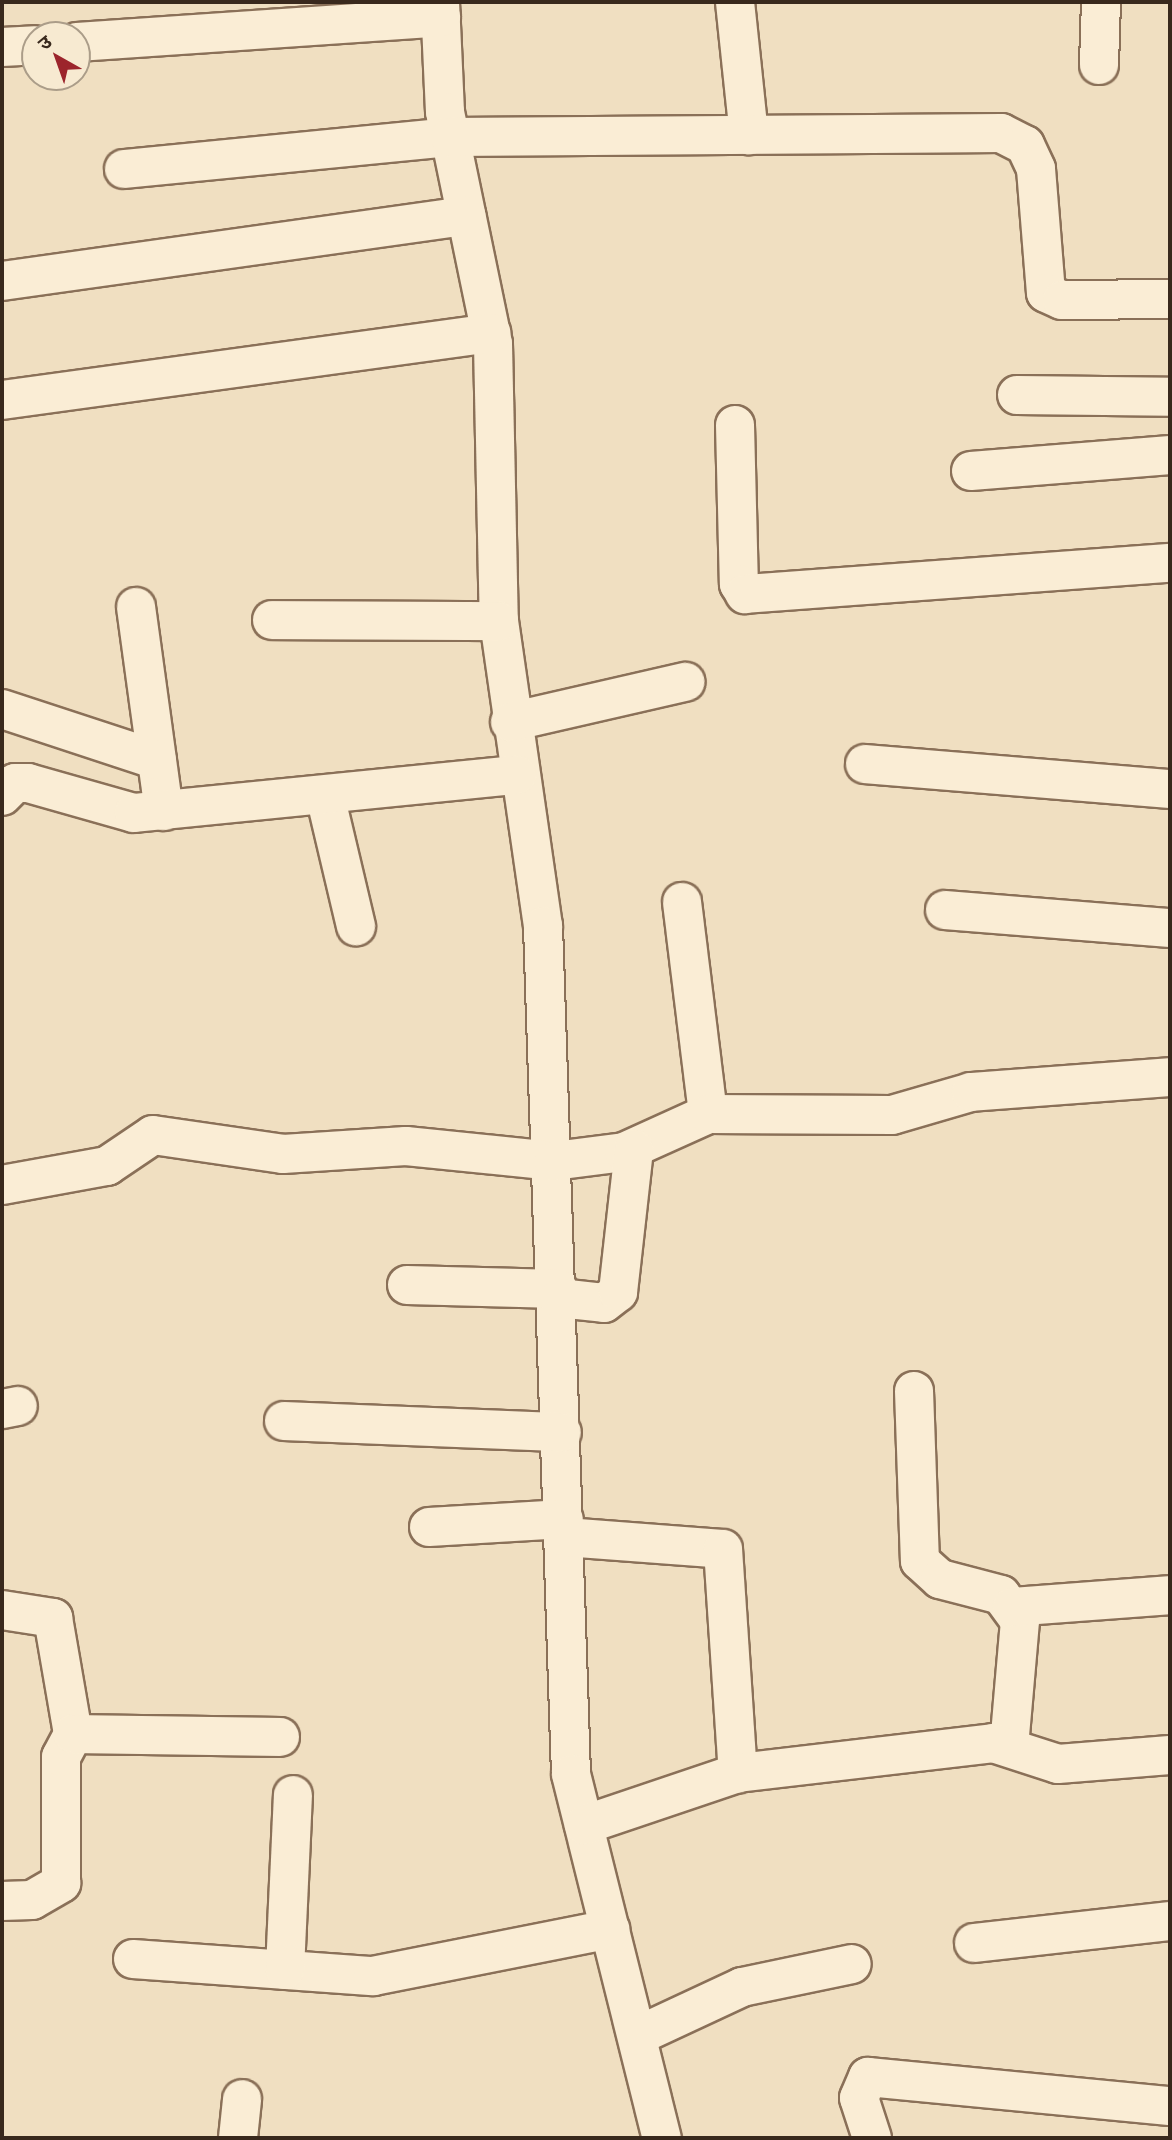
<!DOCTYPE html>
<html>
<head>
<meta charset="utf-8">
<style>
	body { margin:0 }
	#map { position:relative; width:1172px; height:2140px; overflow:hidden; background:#f0dfc1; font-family:"Playfair Display","Noto Sans Devanagari",serif }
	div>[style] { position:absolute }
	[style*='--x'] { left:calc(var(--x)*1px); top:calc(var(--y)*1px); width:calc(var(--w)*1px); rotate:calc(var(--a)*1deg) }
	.roads { filter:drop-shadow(2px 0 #8a7058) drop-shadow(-2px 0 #8a7058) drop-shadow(0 2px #8a7058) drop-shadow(0 -2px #8a7058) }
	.minor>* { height:38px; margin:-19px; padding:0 19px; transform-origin:19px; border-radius:19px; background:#faedd5 }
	span { translate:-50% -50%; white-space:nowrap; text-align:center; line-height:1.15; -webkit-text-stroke:5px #f7ead1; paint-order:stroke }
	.frame { position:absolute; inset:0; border:4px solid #39291d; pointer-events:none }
	.north { position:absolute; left:21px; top:21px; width:70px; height:70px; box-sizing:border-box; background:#f7ead1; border:2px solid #ab9d89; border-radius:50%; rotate:320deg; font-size:19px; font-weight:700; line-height:28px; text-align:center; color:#39291d }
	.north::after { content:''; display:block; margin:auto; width:24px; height:32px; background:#9c252c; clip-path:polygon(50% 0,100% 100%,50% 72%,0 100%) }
</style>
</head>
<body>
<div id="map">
	<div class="roads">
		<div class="minor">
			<div style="--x:440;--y:2;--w:110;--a:87.4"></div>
			<div style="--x:445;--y:112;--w:237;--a:78.3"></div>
			<div style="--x:493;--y:344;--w:277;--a:88.8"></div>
			<div style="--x:499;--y:621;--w:308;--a:81.8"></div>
			<div style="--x:543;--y:926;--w:848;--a:88.11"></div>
			<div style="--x:571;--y:1774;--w:375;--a:76"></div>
			<div style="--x:735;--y:2;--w:134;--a:84"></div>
			<div style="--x:77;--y:42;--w:365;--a:-3.9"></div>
			<div style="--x:2;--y:47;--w:33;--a:-3"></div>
			<div style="--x:1099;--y:65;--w:63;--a:-88.2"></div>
			<div style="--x:124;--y:169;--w:328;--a:-5.6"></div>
			<div style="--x:450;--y:137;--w:551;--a:-0.42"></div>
			<div style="--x:1001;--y:133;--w:27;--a:27"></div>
			<div style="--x:1025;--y:145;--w:26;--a:65"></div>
			<div style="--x:1036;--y:169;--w:124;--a:85.4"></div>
			<div style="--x:1046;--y:293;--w:17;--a:24"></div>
			<div style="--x:1062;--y:300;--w:108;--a:-0.5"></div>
			<div style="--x:2;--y:281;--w:469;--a:-8"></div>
			<div style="--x:1017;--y:395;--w:153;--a:0.7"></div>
			<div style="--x:2;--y:400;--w:494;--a:-7.8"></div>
			<div style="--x:735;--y:425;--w:159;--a:88.6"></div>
			<div style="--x:739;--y:584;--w:12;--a:59"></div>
			<div style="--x:745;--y:594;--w:426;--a:-4.2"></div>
			<div style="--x:971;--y:471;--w:200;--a:-4.6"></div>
			<div style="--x:136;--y:607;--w:206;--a:82.2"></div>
			<div style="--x:272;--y:620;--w:227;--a:0.3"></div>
			<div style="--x:2;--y:709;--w:163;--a:18.2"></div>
			<div style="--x:510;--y:722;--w:180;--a:-12.9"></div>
			<div style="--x:865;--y:764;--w:306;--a:4.7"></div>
			<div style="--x:325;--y:795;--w:135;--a:76.7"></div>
			<div style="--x:2;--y:796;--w:18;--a:-45"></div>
			<div style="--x:15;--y:783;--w:13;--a:0"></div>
			<div style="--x:28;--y:783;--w:110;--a:15.8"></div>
			<div style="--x:134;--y:813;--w:385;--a:-5.7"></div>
			<div style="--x:682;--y:902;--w:214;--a:83"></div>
			<div style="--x:945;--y:910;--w:226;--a:4.6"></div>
			<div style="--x:2;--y:1185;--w:107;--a:-10.3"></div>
			<div style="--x:107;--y:1166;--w:55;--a:-34"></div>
			<div style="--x:153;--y:1135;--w:131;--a:8.3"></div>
			<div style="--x:283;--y:1154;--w:123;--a:-3.7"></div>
			<div style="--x:406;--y:1146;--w:149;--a:5.8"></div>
			<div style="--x:554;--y:1161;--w:71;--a:-7.3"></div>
			<div style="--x:624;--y:1152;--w:92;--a:-24.3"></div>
			<div style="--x:708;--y:1114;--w:184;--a:0.3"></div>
			<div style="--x:892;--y:1115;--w:82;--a:-16.2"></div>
			<div style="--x:971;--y:1092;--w:200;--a:-4.3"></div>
			<div style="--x:407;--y:1285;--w:151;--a:1.5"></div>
			<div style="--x:559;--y:1298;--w:45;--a:6.3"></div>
			<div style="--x:604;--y:1303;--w:18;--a:-38"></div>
			<div style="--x:618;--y:1292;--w:144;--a:-83.6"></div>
			<div style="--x:914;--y:1391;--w:170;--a:88"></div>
			<div style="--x:920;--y:1561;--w:27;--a:42"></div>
			<div style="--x:940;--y:1579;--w:63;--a:14.7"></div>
			<div style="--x:1001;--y:1595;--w:32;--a:54"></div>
			<div style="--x:1020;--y:1621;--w:125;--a:95"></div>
			<div style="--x:2;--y:1409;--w:16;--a:-11"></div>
			<div style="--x:284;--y:1421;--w:278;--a:2.3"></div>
			<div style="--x:429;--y:1527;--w:135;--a:-3.4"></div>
			<div style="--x:565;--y:1537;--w:158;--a:4.3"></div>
			<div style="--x:723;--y:1549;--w:225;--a:86.2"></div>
			<div style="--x:1012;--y:1607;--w:158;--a:-4.3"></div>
			<div style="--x:2;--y:1610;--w:52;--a:8.9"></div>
			<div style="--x:53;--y:1618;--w:118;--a:80.2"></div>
			<div style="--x:584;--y:1825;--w:163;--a:-18.7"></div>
			<div style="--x:738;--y:1773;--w:257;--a:-6.7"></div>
			<div style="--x:993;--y:1743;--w:68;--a:17.9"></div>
			<div style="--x:1058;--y:1764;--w:112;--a:-4.6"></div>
			<div style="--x:2;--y:1901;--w:30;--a:-2"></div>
			<div style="--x:32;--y:1900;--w:34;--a:-30"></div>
			<div style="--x:61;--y:1883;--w:126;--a:-90"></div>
			<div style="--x:61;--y:1757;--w:26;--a:-62"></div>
			<div style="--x:73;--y:1734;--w:207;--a:0.8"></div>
			<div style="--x:974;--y:1943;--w:197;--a:-6.4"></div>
			<div style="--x:133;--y:1959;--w:241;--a:4.1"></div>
			<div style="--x:373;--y:1976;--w:242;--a:-11.2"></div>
			<div style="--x:285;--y:1970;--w:175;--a:-87.4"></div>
			<div style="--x:637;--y:2036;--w:116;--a:-25"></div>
			<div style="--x:742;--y:1987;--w:112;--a:-11.8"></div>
			<div style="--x:238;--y:2138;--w:39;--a:-84"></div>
			<div style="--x:872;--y:2138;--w:42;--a:-108"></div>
			<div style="--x:859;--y:2098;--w:23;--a:-67"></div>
			<div style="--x:868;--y:2077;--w:303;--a:5.5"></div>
		</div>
	</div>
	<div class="frame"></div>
	<div class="north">उ</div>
</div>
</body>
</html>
